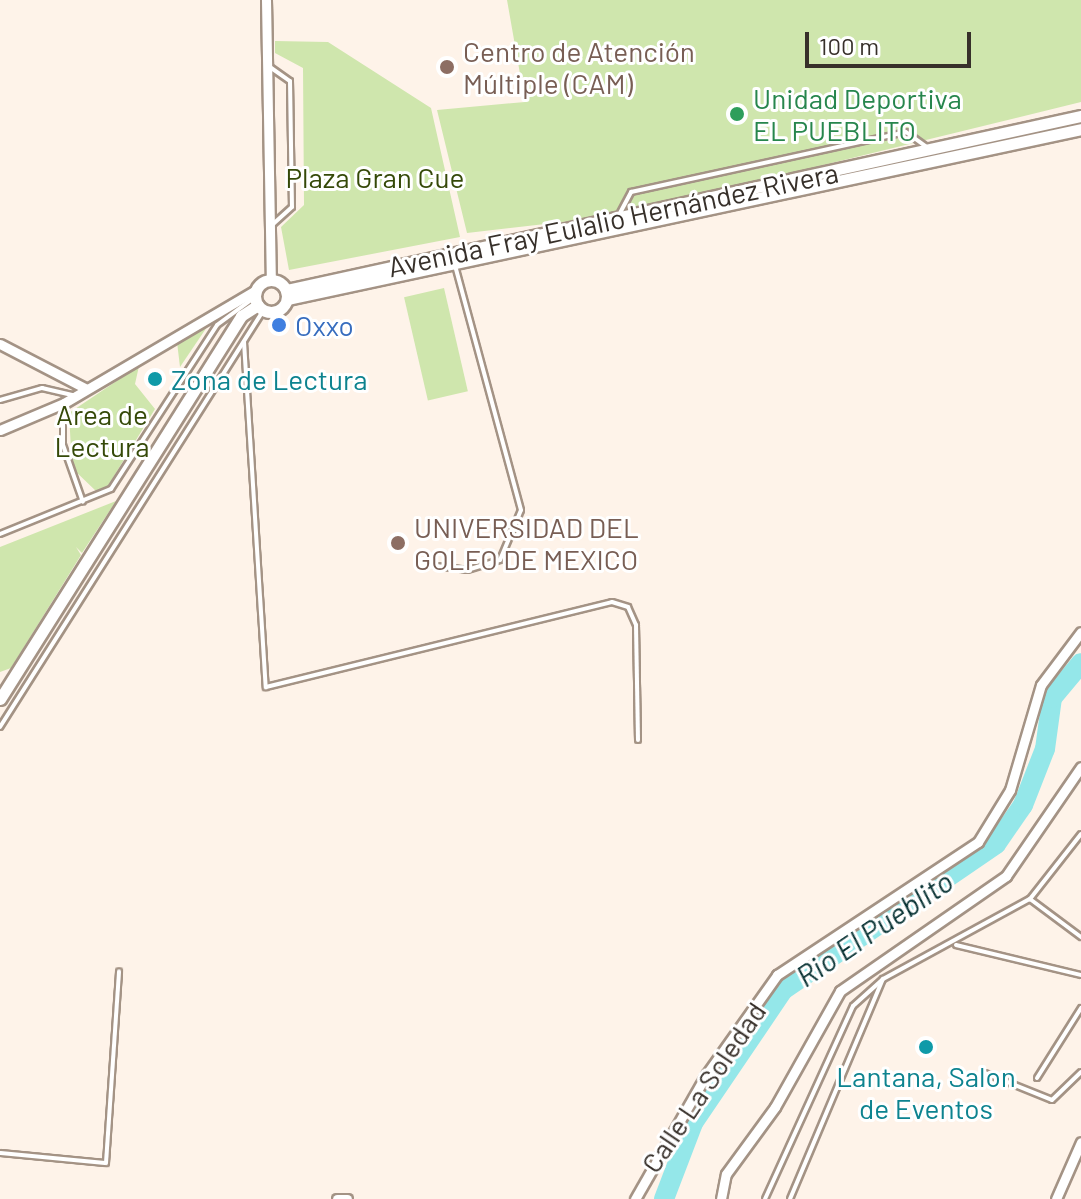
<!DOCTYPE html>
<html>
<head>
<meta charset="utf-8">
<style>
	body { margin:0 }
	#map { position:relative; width:1081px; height:1199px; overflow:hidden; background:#fef3e9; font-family:Barlow,sans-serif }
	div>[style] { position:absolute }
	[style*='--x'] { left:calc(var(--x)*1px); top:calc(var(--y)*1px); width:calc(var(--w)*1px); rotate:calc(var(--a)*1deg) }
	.green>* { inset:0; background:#cfe6ad; transform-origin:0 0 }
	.river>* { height:20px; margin:-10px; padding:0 10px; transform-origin:10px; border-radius:10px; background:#94e7e9 }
	.roads { filter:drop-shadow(2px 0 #a49385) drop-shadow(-2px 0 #a49385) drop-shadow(0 2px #a49385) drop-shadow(0 -2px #a49385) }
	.service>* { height:4px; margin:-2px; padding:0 2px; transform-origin:2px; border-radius:2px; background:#fff }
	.minor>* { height:9px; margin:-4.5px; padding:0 4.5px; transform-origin:4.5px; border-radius:4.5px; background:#fff }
	.tertiary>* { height:11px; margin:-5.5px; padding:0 5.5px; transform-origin:5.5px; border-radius:5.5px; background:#fff }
	.tertiary>.ring { margin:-5.5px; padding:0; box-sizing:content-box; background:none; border:11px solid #fff; border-radius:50% }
	.dots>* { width:22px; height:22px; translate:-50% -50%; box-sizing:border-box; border:4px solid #fff; border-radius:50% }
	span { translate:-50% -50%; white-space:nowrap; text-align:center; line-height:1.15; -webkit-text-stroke:6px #fff; paint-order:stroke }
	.education-label { font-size:28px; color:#785e54 }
	.left { translate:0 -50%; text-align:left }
	.leisure-label { font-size:28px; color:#27864d }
	.park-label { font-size:28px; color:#354908 }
	.street-label { font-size:28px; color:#37302a }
	.shop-label { font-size:28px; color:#366cbe }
	.culture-label { font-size:28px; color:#0d838f }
	.water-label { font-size:30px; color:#073233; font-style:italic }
	.scale { position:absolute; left:805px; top:32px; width:166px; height:36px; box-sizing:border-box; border:4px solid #37302a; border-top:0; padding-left:10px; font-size:24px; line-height:28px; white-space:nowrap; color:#37302a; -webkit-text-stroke:6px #fff; paint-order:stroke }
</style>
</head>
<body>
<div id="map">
	<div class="green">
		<div style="clip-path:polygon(507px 0,1081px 0,1081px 102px,615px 216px,467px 233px,437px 110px,525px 102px)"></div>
		<div style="clip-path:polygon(275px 41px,328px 42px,431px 108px,460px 237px,289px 270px,281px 227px,304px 205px,303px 68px,275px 53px)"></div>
		<div style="left:444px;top:288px;width:106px;height:41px;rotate:77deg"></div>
		<div style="clip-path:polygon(207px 327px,180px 367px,177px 342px)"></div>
		<div style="clip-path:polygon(139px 366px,135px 384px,155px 409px,106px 489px,97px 492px,72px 468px,69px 413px)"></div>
		<div style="clip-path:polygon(116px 501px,82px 553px,76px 547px,81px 555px,11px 668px,0 672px,0 547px)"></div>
	</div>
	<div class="river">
		<div style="--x:664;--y:1199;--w:81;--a:-69.1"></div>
		<div style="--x:693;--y:1123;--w:161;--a:-55.9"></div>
		<div style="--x:783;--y:990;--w:258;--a:-34.4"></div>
		<div style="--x:996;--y:844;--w:47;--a:-55.3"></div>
		<div style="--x:1023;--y:805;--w:60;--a:-68.6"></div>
		<div style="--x:1045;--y:749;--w:51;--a:-82.2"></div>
		<div style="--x:1052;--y:698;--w:45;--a:-50.4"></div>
	</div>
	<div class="roads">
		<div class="service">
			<div style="--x:267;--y:65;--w:28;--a:35"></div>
			<div style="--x:290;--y:81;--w:126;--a:89.1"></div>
			<div style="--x:292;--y:207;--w:25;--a:138"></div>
			<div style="--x:620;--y:213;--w:24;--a:-62"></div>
			<div style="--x:631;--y:192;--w:281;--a:-12.3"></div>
			<div style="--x:906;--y:132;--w:27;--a:36"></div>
			<div style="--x:244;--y:342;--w:346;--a:86.4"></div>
			<div style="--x:266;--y:687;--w:356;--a:-13.8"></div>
			<div style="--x:612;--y:602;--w:17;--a:17"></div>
			<div style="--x:628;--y:607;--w:20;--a:66"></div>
			<div style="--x:636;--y:625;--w:115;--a:89"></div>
			<div style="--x:0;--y:400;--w:44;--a:-15.9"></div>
			<div style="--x:42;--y:388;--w:32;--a:13"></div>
			<div style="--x:63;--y:405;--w:40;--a:90"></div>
			<div style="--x:63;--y:445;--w:60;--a:70.7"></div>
			<div style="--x:0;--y:534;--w:120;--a:-22.1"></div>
			<div style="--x:111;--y:489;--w:195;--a:-57.1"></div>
			<div style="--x:217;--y:325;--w:47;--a:-36.4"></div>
			<div style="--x:436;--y:566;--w:31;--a:7"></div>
			<div style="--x:467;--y:570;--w:34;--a:-17"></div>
			<div style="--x:500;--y:560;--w:54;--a:-67.2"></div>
			<div style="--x:521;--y:510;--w:253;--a:-105.1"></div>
			<div style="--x:0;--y:727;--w:494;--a:-57.7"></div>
			<div style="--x:1081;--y:834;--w:83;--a:128.1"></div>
			<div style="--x:1030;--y:899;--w:64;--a:36.7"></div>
			<div style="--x:956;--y:945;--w:129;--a:13.5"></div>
			<div style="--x:985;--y:1073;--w:72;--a:21.9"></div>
			<div style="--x:1052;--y:1100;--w:40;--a:-44"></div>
			<div style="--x:1037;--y:1078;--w:83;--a:-57.8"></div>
			<div style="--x:0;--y:1153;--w:106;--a:5.4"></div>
			<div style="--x:106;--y:1163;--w:192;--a:-86.1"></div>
			<div style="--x:765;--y:1199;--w:212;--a:-65.5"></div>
			<div style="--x:853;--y:1006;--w:39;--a:-42"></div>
			<div style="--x:790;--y:1199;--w:239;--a:-67.1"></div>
			<div style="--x:883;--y:979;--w:167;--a:-28.6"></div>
		</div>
		<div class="minor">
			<div style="--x:266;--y:0;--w:279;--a:89"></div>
			<div style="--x:0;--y:344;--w:96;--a:27.4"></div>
			<div style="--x:0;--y:430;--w:69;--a:-22.9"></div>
			<div style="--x:64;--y:403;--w:223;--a:-30.5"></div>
			<div style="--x:337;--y:1199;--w:10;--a:0"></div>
			<div style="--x:635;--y:1199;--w:143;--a:-60.2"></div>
			<div style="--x:706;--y:1075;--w:123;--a:-54.6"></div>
			<div style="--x:777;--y:975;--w:241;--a:-33.5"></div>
			<div style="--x:978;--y:842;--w:61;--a:-58.4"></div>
			<div style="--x:1010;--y:790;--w:109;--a:-73.6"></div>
			<div style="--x:1041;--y:685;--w:66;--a:-53"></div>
			<div style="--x:721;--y:1199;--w:25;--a:-79"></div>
			<div style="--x:726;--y:1174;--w:83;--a:-53.8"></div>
			<div style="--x:775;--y:1107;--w:133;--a:-60.7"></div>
			<div style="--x:840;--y:991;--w:202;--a:-34.7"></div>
			<div style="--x:1006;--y:876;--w:132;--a:-55.5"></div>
			<div style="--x:1056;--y:1199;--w:62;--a:-66.3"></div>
		</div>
		<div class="tertiary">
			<div class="ring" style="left:255px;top:280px;width:21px;height:21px"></div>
			<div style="--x:286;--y:290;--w:814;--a:-12.35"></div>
			<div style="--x:287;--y:299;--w:812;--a:-12.08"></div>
			<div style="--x:0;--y:699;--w:453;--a:-57.8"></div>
			<div style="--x:241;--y:316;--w:20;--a:-33"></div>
		</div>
	</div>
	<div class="dots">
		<div style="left:447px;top:67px;background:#8d6e63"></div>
		<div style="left:737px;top:114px;background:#2e9e5b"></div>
		<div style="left:279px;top:325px;background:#3f7fe0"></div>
		<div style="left:155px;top:379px;background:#0f9aa8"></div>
		<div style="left:398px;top:543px;background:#8d6e63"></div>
		<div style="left:926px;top:1047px;background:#0f9aa8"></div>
	</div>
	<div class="education-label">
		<span class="left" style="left:463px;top:67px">Centro de Atención<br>Múltiple (CAM)</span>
		<span class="left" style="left:414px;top:543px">UNIVERSIDAD DEL<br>GOLFO DE MEXICO</span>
	</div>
	<div class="leisure-label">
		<span class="left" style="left:753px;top:114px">Unidad Deportiva<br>EL PUEBLITO</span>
	</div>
	<div class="park-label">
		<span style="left:375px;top:177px">Plaza Gran Cue</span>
		<span style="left:102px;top:430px">Area de<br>Lectura</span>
	</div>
	<div class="street-label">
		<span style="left:613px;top:219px;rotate:-12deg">Avenida Fray Eulalio Hernández Rivera</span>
		<span style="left:703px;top:1087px;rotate:-56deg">Calle La Soledad</span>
	</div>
	<div class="shop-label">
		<span class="left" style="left:295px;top:325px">Oxxo</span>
	</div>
	<div class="culture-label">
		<span class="left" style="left:171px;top:379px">Zona de Lectura</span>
		<span style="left:926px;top:1092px">Lantana, Salon<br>de Eventos</span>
	</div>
	<div class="water-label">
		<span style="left:874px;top:928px;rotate:-34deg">Rio El Pueblito</span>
	</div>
	<div class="scale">100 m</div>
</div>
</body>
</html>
